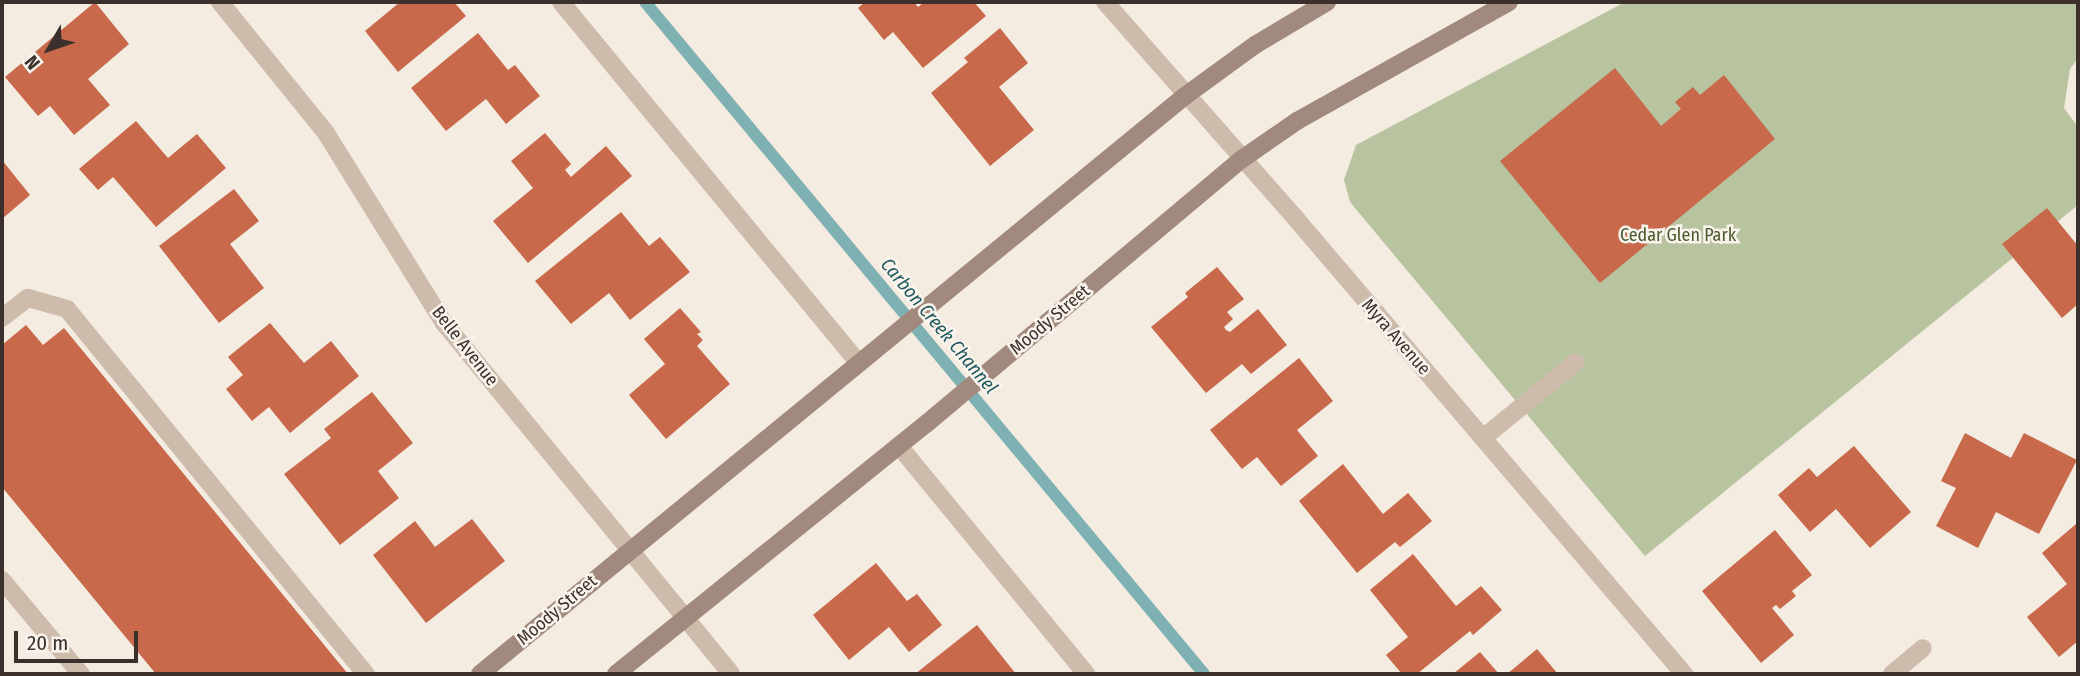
<!DOCTYPE html>
<html>
<head>
<meta charset="utf-8">
<style>
	body { margin:0 }
	#map { position:relative; width:2080px; height:676px; overflow:hidden; background:#f4ebe1; font-family:"Fira Sans Condensed",sans-serif }
	div>[style] { position:absolute }
	[style*='--x'] { left:calc(var(--x)*1px); top:calc(var(--y)*1px); width:calc(var(--w)*1px); rotate:calc(var(--a)*1deg) }
	.green>* { inset:0; background:#b8c4a0 }
	.stream>* { height:12px; margin:-6px; padding:0 6px; transform-origin:6px; border-radius:6px; background:#7fb0b2 }
	.building>* { inset:0; background:#c8694b }
	.lane>* { height:18px; margin:-9px; padding:0 9px; transform-origin:9px; border-radius:9px; background:#cdbbac }
	.street>* { height:18px; margin:-9px; padding:0 9px; transform-origin:9px; border-radius:9px; background:#cdbbac }
	.secondary>* { height:18px; margin:-9px; padding:0 9px; transform-origin:9px; border-radius:9px; background:#a18a7d }
	span { translate:-50% -50%; white-space:nowrap; text-align:center; line-height:1.15; -webkit-text-stroke:5px #fbf5ee; paint-order:stroke }
	.park-label { font-size:18px; color:#4a5a2e }
	.street-label { font-size:18px; color:#3b302b }
	.water-label { font-size:19px; color:#1f5a5e; font-style:italic }
	.frame { position:absolute; inset:0; border:4px solid #3b302b; pointer-events:none }
	.north { position:absolute; left:14px; top:14px; width:70px; height:70px; -webkit-text-stroke:5px #fbf5ee; paint-order:stroke; rotate:231deg; font-size:19px; font-weight:700; line-height:28px; text-align:center; color:#3b302b }
	.north::after { content:''; display:block; margin:auto; width:24px; height:32px; background:#3b302b; clip-path:polygon(50% 0,100% 100%,50% 72%,0 100%) }
	.scale { position:absolute; left:14px; top:631px; width:124px; height:32px; box-sizing:border-box; border:4px solid #3b302b; border-top:0; padding-left:9px; font-size:21px; line-height:24px; white-space:nowrap; color:#3b302b; -webkit-text-stroke:5px #fbf5ee; paint-order:stroke }
</style>
</head>
<body>
<div id="map">
	<div class="green">
		<div style="clip-path:polygon(1625px 2px,2078px 2px,2078px 58px,2070px 69px,2064px 108px,2078px 127px,2078px 205px,1645px 556px,1350px 202px,1344px 180px,1356px 145px)"></div>
	</div>
	<div class="stream">
		<div style="--x:645;--y:2;--w:874;--a:50.24"></div>
	</div>
	<div class="building">
		<div style="clip-path:polygon(95px 2px,129px 44px,88px 79px,110px 105px,74px 135px,50px 106px,38px 116px,5px 77px)"></div>
		<div style="clip-path:polygon(400px 2px,454px 2px,466px 16px,398px 72px,365px 31px)"></div>
		<div style="clip-path:polygon(865px 2px,914px 2px,918px 7px,924px 2px,974px 2px,986px 16px,923px 68px,893px 32px,884px 40px,858px 8px)"></div>
		<div style="clip-path:polygon(1000px 28px,1028px 63px,999px 87px,1034px 130px,990px 166px,931px 93px,968px 62px,964px 58px)"></div>
		<div style="clip-path:polygon(478px 33px,508px 70px,515px 65px,540px 96px,506px 124px,486px 99px,446px 131px,411px 88px)"></div>
		<div style="clip-path:polygon(1615px 68px,1661px 126px,1681px 109px,1675px 102px,1693px 87px,1700px 95px,1724px 75px,1775px 139px,1600px 283px,1500px 161px)"></div>
		<div style="clip-path:polygon(136px 121px,168px 158px,197px 134px,226px 168px,156px 227px,113px 177px,98px 190px,79px 169px)"></div>
		<div style="clip-path:polygon(545px 133px,571px 164px,565px 170px,571px 177px,606px 146px,632px 176px,528px 263px,493px 221px,533px 188px,511px 161px)"></div>
		<div style="clip-path:polygon(2px 160px,30px 195px,2px 219px)"></div>
		<div style="clip-path:polygon(234px 189px,259px 221px,230px 244px,264px 288px,219px 323px,159px 246px)"></div>
		<div style="clip-path:polygon(2047px 208px,2078px 246px,2078px 304px,2062px 318px,2002px 244px)"></div>
		<div style="clip-path:polygon(621px 212px,649px 246px,660px 237px,690px 272px,630px 320px,609px 293px,571px 324px,535px 281px)"></div>
		<div style="clip-path:polygon(1217px 267px,1244px 299px,1227px 312px,1233px 319px,1224px 327px,1226px 330px,1230px 332px,1258px 309px,1287px 345px,1251px 374px,1242px 364px,1206px 393px,1151px 327px,1188px 297px,1185px 293px)"></div>
		<div style="clip-path:polygon(680px 308px,701px 332px,697px 334px,703px 340px,697px 346px,730px 384px,666px 439px,629px 395px,665px 364px,644px 339px)"></div>
		<div style="clip-path:polygon(270px 323px,304px 363px,331px 341px,359px 376px,290px 433px,269px 407px,252px 421px,226px 389px,243px 375px,228px 357px)"></div>
		<div style="clip-path:polygon(26px 325px,43px 345px,64px 328px,348px 674px,156px 674px,2px 487px,2px 345px)"></div>
		<div style="clip-path:polygon(1299px 358px,1333px 401px,1297px 430px,1318px 456px,1281px 486px,1257px 457px,1242px 469px,1210px 430px)"></div>
		<div style="clip-path:polygon(372px 392px,413px 443px,378px 471px,399px 498px,340px 545px,284px 474px,331px 438px,324px 429px)"></div>
		<div style="clip-path:polygon(1965px 433px,2011px 458px,2024px 433px,2077px 460px,2039px 534px,1996px 512px,1978px 548px,1936px 526px,1956px 488px,1941px 481px)"></div>
		<div style="clip-path:polygon(1854px 446px,1911px 512px,1870px 548px,1836px 509px,1810px 532px,1778px 495px,1809px 468px,1817px 477px)"></div>
		<div style="clip-path:polygon(1343px 464px,1383px 514px,1408px 493px,1432px 521px,1400px 547px,1395px 542px,1357px 573px,1299px 501px)"></div>
		<div style="clip-path:polygon(472px 519px,505px 561px,426px 623px,373px 555px,415px 521px,435px 547px)"></div>
		<div style="clip-path:polygon(2076px 524px,2078px 641px,2059px 657px,2027px 617px,2067px 584px,2042px 553px)"></div>
		<div style="clip-path:polygon(1775px 530px,1812px 575px,1792px 591px,1796px 596px,1780px 609px,1776px 605px,1772px 608px,1794px 635px,1761px 663px,1702px 591px)"></div>
		<div style="clip-path:polygon(1413px 554px,1456px 606px,1481px 586px,1502px 610px,1473px 635px,1470px 631px,1417px 674px,1402px 674px,1386px 655px,1408px 637px,1370px 590px)"></div>
		<div style="clip-path:polygon(876px 563px,907px 601px,917px 594px,942px 625px,909px 652px,889px 627px,849px 660px,813px 615px)"></div>
		<div style="clip-path:polygon(977px 625px,1016px 674px,915px 674px)"></div>
		<div style="clip-path:polygon(1537px 649px,1558px 674px,1507px 674px)"></div>
		<div style="clip-path:polygon(1480px 652px,1499px 674px,1453px 674px)"></div>
	</div>
	<div class="lane">
		<div style="--x:561;--y:2;--w:467;--a:50.5"></div>
		<div style="--x:2;--y:318;--w:33;--a:-38"></div>
		<div style="--x:28;--y:298;--w:41;--a:15.8"></div>
		<div style="--x:67;--y:309;--w:472;--a:50.7"></div>
		<div style="--x:1483;--y:438;--w:120;--a:-39.3"></div>
		<div style="--x:899;--y:446;--w:295;--a:50.6"></div>
		<div style="--x:2;--y:580;--w:123;--a:50"></div>
	</div>
	<div class="street">
		<div style="--x:220;--y:2;--w:169;--a:51"></div>
		<div style="--x:326;--y:133;--w:224;--a:58.2"></div>
		<div style="--x:444;--y:323;--w:453;--a:50.7"></div>
		<div style="--x:1105;--y:2;--w:290;--a:48.6"></div>
		<div style="--x:1297;--y:220;--w:597;--a:49.55"></div>
		<div style="--x:1892;--y:674;--w:40;--a:-40"></div>
	</div>
	<div class="secondary">
		<div style="--x:480;--y:674;--w:912;--a:-39.35"></div>
		<div style="--x:1185;--y:96;--w:87;--a:-36.1"></div>
		<div style="--x:1255;--y:45;--w:84;--a:-30.8"></div>
		<div style="--x:616;--y:674;--w:398;--a:-38.9"></div>
		<div style="--x:926;--y:424;--w:412;--a:-40"></div>
		<div style="--x:1242;--y:159;--w:67;--a:-34.6"></div>
		<div style="--x:1297;--y:121;--w:243;--a:-29.3"></div>
	</div>
	<div class="park-label">
		<span style="left:1678px;top:235px">Cedar Glen Park</span>
	</div>
	<div class="street-label">
		<span style="left:1050px;top:320px;rotate:-40deg">Moody Street</span>
		<span style="left:1396px;top:337px;rotate:49deg">Myra Avenue</span>
		<span style="left:465px;top:346px;rotate:52deg">Belle Avenue</span>
		<span style="left:557px;top:610px;rotate:-40deg">Moody Street</span>
	</div>
	<div class="water-label">
		<span style="left:939px;top:326px;rotate:50deg">Carbon Creek Channel</span>
	</div>
	<div class="frame"></div>
	<div class="north">N</div>
	<div class="scale">20 m</div>
</div>
</body>
</html>
